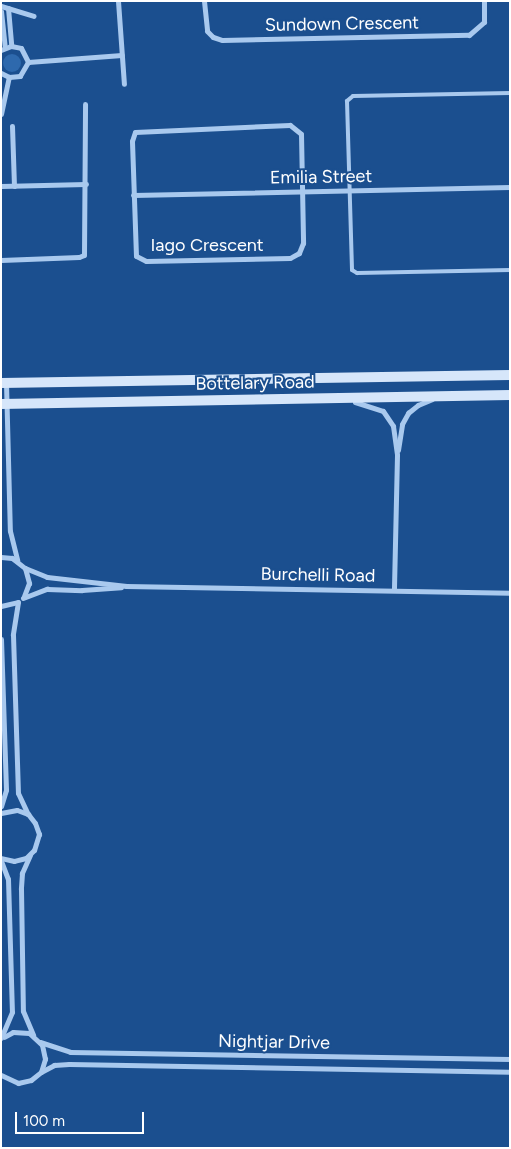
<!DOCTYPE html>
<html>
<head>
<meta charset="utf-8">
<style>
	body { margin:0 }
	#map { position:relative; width:511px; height:1149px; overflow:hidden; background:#1b4f8f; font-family:Figtree,sans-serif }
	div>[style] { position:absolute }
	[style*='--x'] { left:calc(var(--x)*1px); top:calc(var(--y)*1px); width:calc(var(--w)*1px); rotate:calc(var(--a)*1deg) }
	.green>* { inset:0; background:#2e69ad }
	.round { border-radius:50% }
	.service>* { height:4px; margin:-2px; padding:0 2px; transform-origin:2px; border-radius:2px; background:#a9c9ee }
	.minor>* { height:5px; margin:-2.5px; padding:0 2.5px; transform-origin:2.5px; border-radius:2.5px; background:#a9c9ee }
	.secondary>* { height:10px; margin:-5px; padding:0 5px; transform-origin:5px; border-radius:5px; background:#d6e6fa }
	span { translate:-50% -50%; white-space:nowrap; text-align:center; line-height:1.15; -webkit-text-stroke:4px #1b4f8f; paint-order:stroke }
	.street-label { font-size:18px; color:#fff }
	.frame { position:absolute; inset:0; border:2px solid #fff; pointer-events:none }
	.scale { position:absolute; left:15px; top:1112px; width:129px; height:22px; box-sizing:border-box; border:2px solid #fff; border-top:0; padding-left:6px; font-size:15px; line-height:18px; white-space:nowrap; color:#fff; -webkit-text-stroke:4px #1b4f8f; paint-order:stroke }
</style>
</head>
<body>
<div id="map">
	<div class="green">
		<div class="round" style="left:3px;top:54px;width:18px;height:18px"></div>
	</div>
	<div class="service">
		<div style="--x:510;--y:93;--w:157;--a:178.9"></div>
		<div style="--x:353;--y:96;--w:8;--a:140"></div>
		<div style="--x:347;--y:101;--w:169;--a:88.3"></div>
		<div style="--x:352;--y:270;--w:6;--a:31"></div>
		<div style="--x:357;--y:273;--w:153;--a:-1.1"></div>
	</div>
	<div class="minor">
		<div style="--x:118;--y:1;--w:83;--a:85.9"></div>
		<div style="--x:204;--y:1;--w:30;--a:84"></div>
		<div style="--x:207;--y:31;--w:8;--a:45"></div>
		<div style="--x:213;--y:37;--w:9;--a:18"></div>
		<div style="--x:222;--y:40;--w:247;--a:-1.2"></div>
		<div style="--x:469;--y:35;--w:20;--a:-41"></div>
		<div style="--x:484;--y:22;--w:21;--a:-90"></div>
		<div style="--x:1;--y:6;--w:34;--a:17"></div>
		<div style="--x:8;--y:8;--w:38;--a:85"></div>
		<div style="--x:1;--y:11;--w:37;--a:84"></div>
		<div style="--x:1;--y:50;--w:11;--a:-22"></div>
		<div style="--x:11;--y:46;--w:10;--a:11"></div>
		<div style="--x:21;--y:48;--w:16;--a:63"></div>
		<div style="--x:28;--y:62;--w:16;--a:120"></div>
		<div style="--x:20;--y:76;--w:11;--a:175"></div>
		<div style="--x:9;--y:77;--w:9;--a:-153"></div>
		<div style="--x:28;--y:62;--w:94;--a:-4.3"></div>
		<div style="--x:1;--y:114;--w:38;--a:-78"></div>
		<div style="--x:290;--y:125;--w:14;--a:39"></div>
		<div style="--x:301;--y:134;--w:109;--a:88.9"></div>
		<div style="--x:303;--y:243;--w:11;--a:112"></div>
		<div style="--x:299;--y:253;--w:10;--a:151"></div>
		<div style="--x:290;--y:258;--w:144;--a:178.8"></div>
		<div style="--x:146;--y:261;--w:11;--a:-153"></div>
		<div style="--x:136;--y:256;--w:115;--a:-92"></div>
		<div style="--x:132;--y:141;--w:9;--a:-72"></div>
		<div style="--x:135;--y:132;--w:155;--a:-2.6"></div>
		<div style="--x:12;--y:126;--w:60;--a:88.1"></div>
		<div style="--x:1;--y:186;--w:85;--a:-1.3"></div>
		<div style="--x:133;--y:195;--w:377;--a:-1.2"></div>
		<div style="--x:1;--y:260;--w:78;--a:-2.2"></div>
		<div style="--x:79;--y:257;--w:5;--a:-22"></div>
		<div style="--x:84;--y:255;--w:151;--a:-89.6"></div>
		<div style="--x:6;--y:383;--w:148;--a:88.5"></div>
		<div style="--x:10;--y:531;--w:30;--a:76"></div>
		<div style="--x:355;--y:402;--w:29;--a:18"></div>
		<div style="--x:383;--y:411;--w:18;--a:56"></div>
		<div style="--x:393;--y:426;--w:29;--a:82"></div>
		<div style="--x:397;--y:455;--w:135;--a:91.3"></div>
		<div style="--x:398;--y:450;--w:26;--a:-81"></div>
		<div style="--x:402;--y:424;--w:13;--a:-61"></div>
		<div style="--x:408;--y:413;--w:13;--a:-39"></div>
		<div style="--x:418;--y:405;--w:15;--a:-23"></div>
		<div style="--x:1;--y:557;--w:11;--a:5"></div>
		<div style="--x:12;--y:558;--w:16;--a:38"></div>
		<div style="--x:25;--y:568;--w:16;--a:75"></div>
		<div style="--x:29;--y:583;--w:14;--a:111"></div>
		<div style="--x:25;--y:568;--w:24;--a:22"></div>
		<div style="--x:47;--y:577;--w:80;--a:6.5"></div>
		<div style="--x:126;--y:586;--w:384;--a:1"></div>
		<div style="--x:23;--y:598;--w:26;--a:-21"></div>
		<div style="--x:47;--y:589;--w:35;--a:2"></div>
		<div style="--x:82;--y:590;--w:39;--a:-4"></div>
		<div style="--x:18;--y:602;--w:33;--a:99"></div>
		<div style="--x:13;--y:635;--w:158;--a:88.2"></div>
		<div style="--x:18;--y:793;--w:23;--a:65"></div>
		<div style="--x:1;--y:606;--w:17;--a:-13"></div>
		<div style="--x:1;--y:639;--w:151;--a:88.1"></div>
		<div style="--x:6;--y:790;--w:17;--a:107"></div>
		<div style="--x:1;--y:813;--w:16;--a:-11"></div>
		<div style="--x:17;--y:810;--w:12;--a:20"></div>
		<div style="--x:28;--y:814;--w:11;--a:52"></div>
		<div style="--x:35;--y:823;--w:12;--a:70"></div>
		<div style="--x:39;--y:834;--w:17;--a:107"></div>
		<div style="--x:34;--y:850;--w:11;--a:135"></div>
		<div style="--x:26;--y:858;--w:12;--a:166"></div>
		<div style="--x:14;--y:861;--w:13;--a:-167"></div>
		<div style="--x:30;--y:855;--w:20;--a:114"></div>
		<div style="--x:22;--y:873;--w:16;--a:94"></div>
		<div style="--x:21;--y:889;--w:122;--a:89.1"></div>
		<div style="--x:23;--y:1011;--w:26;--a:67"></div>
		<div style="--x:1;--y:861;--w:19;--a:69"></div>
		<div style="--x:8;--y:879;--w:133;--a:88.3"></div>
		<div style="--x:12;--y:1012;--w:28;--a:113"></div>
		<div style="--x:40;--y:1042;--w:32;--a:18"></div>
		<div style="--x:70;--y:1052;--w:440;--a:0.9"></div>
		<div style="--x:41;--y:1072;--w:15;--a:-28"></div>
		<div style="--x:54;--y:1065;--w:15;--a:-4"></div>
		<div style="--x:69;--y:1064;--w:441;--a:1"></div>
		<div style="--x:1;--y:1075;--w:19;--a:25"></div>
		<div style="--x:18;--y:1083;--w:13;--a:-13"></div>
		<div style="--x:31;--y:1080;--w:13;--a:-39"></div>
		<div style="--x:41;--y:1072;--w:14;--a:-73"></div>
		<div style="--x:45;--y:1059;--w:14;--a:-102"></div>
		<div style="--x:42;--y:1045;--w:18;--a:-137"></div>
		<div style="--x:29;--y:1033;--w:16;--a:-176"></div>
		<div style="--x:13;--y:1032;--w:10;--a:151"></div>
	</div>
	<div class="secondary">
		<div style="--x:1;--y:383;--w:509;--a:-0.9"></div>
		<div style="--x:1;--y:404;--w:509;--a:-1.01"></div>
	</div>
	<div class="street-label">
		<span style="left:342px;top:24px;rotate:-1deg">Sundown Crescent</span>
		<span style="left:321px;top:177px;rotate:-1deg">Emilia Street</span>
		<span style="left:207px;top:245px">Iago Crescent</span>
		<span style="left:255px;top:383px;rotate:-1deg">Bottelary Road</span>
		<span style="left:318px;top:575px;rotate:1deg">Burchelli Road</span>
		<span style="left:274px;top:1042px;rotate:1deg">Nightjar Drive</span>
	</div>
	<div class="frame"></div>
	<div class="scale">100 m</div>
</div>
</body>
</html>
